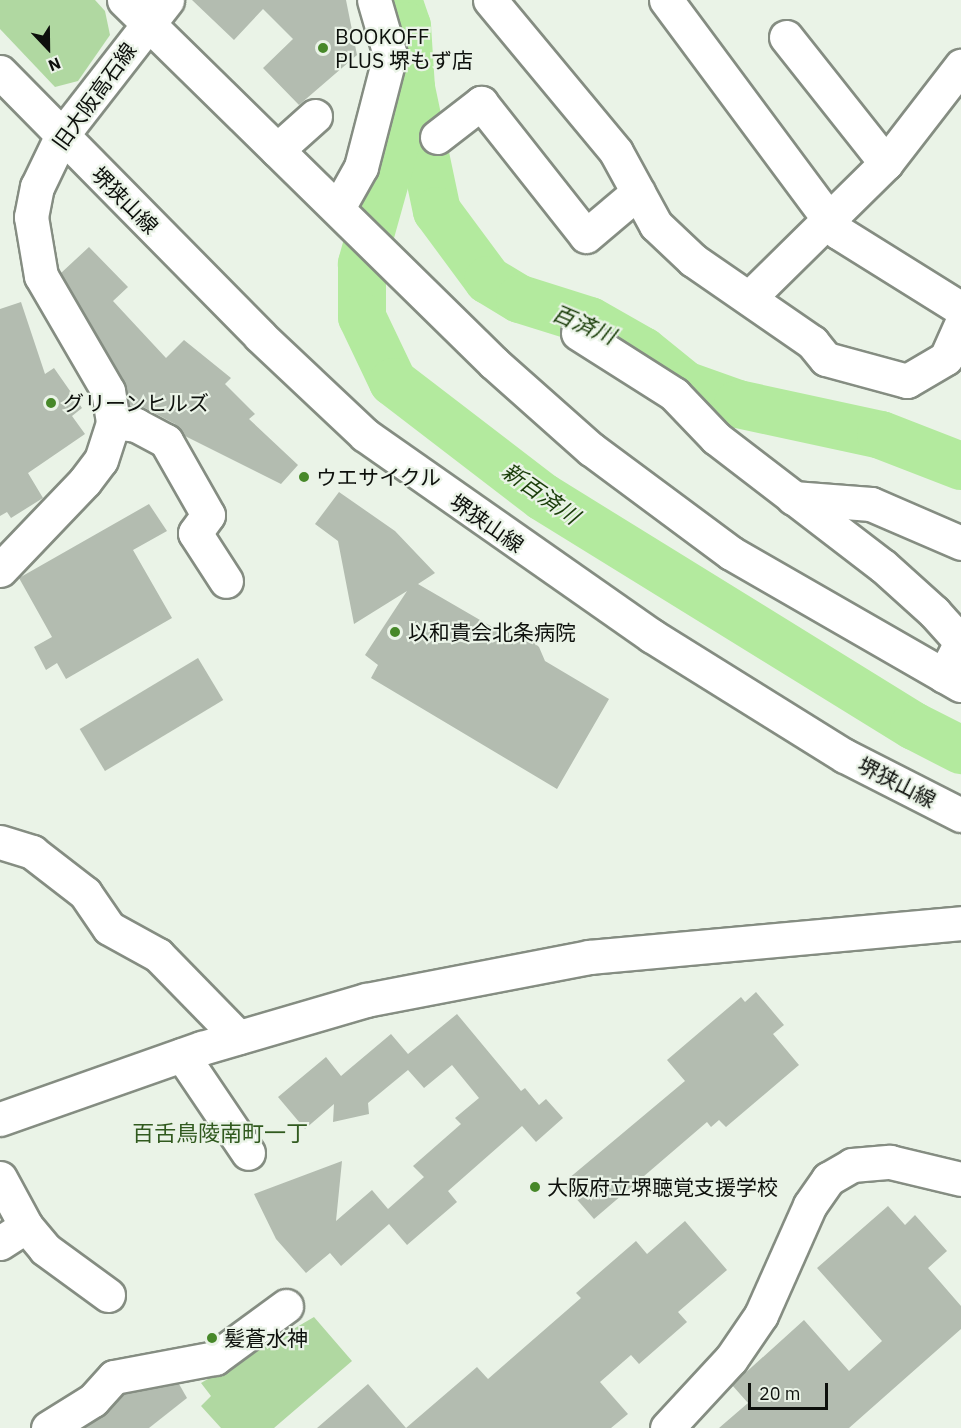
<!DOCTYPE html>
<html>
<head>
<meta charset="utf-8">
<style>
	body { margin:0 }
	#map { position:relative; width:961px; height:1428px; overflow:hidden; background:#eaf3e7; font-family:"IBM Plex Sans","Noto Sans JP",sans-serif }
	div>[style] { position:absolute }
	[style*='--x'] { left:calc(var(--x)*1px); top:calc(var(--y)*1px); width:calc(var(--w)*1px); rotate:calc(var(--a)*1deg) }
	.green>* { inset:0; background:#b0d8a1 }
	.river>* { height:48px; margin:-24px; padding:0 24px; transform-origin:24px; border-radius:24px; background:#b3ea9e }
	.building>* { inset:0; background:#b3bcb0; transform-origin:0 0 }
	.roads { filter:drop-shadow(2px 0 #858d82) drop-shadow(-2px 0 #858d82) drop-shadow(0 2px #858d82) drop-shadow(0 -2px #858d82) }
	.minor>* { height:33px; margin:-16.5px; padding:0 16.5px; transform-origin:16.5px; border-radius:16.5px; background:#fff }
	.major>* { height:33px; margin:-16.5px; padding:0 16.5px; transform-origin:16.5px; border-radius:16.5px; background:#fff }
	.dots>* { width:16px; height:16px; translate:-50% -50%; box-sizing:border-box; border:3px solid #eaf3e7; border-radius:50% }
	span { translate:-50% -50%; white-space:nowrap; text-align:center; line-height:1.15; -webkit-text-stroke:4.5px #eaf3e7; paint-order:stroke }
	.poi-label { font-size:21px; color:#0d100c }
	.left { translate:0 -50%; text-align:left }
	.street-label { font-size:21px; color:#0d100c }
	.water-label { font-size:22px; color:#1a3d09; font-style:italic }
	.neighbourhood-label { font-size:22px; color:#315a1f }
	.north { position:absolute; left:18px; top:18px; width:60px; height:60px; -webkit-text-stroke:4px #eaf3e7; paint-order:stroke; rotate:158deg; font-size:16px; font-weight:700; line-height:24px; text-align:center; color:#0d100c }
	.north::after { content:''; display:block; margin:auto; width:21px; height:27px; background:#0d100c; clip-path:polygon(50% 0,100% 100%,50% 72%,0 100%) }
	.scale { position:absolute; left:748px; top:1383px; width:80px; height:27px; box-sizing:border-box; border:3px solid #0d100c; border-top:0; padding-left:8px; font-size:18px; line-height:21px; white-space:nowrap; color:#0d100c; -webkit-text-stroke:4px #eaf3e7; paint-order:stroke }
</style>
</head>
<body>
<div id="map">
	<div class="green">
		<div style="clip-path:polygon(0 0,95px 0,105px 11px,110px 35px,78px 81px,55px 87px,0 29px)"></div>
		<div style="clip-path:polygon(314px 1317px,352px 1361px,274px 1428px,221px 1428px,201px 1406px,211px 1396px,201px 1383px)"></div>
	</div>
	<div class="river">
		<div style="--x:398;--y:0;--w:28;--a:71"></div>
		<div style="--x:407;--y:26;--w:62;--a:86.3"></div>
		<div style="--x:411;--y:88;--w:126;--a:78.1"></div>
		<div style="--x:437;--y:211;--w:86;--a:53.5"></div>
		<div style="--x:488;--y:280;--w:37;--a:31"></div>
		<div style="--x:520;--y:299;--w:73;--a:17.4"></div>
		<div style="--x:590;--y:321;--w:61;--a:29.5"></div>
		<div style="--x:643;--y:351;--w:54;--a:39"></div>
		<div style="--x:685;--y:385;--w:56;--a:19.7"></div>
		<div style="--x:738;--y:404;--w:146;--a:12.2"></div>
		<div style="--x:881;--y:435;--w:86;--a:21.2"></div>
		<div style="--x:411;--y:88;--w:183;--a:105.6"></div>
		<div style="--x:362;--y:264;--w:53;--a:90"></div>
		<div style="--x:362;--y:317;--w:72;--a:64.5"></div>
		<div style="--x:393;--y:382;--w:189;--a:37.5"></div>
		<div style="--x:543;--y:497;--w:436;--a:31.7"></div>
		<div style="--x:914;--y:726;--w:53;--a:27.1"></div>
	</div>
	<div class="building">
		<div style="clip-path:polygon(192px 0,346px 0,357px 55px,299px 105px,263px 68px,293px 39px,263px 9px,234px 40px)"></div>
		<div style="clip-path:polygon(89px 247px,128px 287px,113px 301px,166px 358px,184px 340px,231px 378px,225px 384px,255px 414px,249px 419px,298px 465px,281px 484px,185px 436px,175px 424px,145px 408px,129px 405px,124px 382px,61px 273px)"></div>
		<div style="clip-path:polygon(21px 302px,45px 374px,54px 368px,82px 408px,72px 416px,85px 434px,28px 473px,43px 498px,11px 518px,7px 512px,0 516px,0 309px)"></div>
		<div style="clip-path:polygon(339px 492px,395px 531px,435px 573px,418px 584px,499px 631px,518px 628px,539px 647px,545px 661px,609px 699px,557px 789px,371px 678px,378px 665px,365px 655px,407px 591px,354px 624px,338px 541px,315px 524px)"></div>
		<div style="clip-path:polygon(149px 504px,167px 531px,133px 550px,172px 618px,66px 679px,57px 663px,46px 670px,34px 647px,52px 637px,19px 578px)"></div>
		<div style="left:198px;top:658px;width:49px;height:138px;rotate:59deg"></div>
		<div style="clip-path:polygon(756px 992px,784px 1025px,773px 1034px,799px 1065px,726px 1127px,719px 1120px,711px 1127px,707px 1122px,594px 1219px,566px 1187px,572px 1183px,568px 1179px,685px 1081px,667px 1060px,741px 997px,745px 1002px)"></div>
		<div style="clip-path:polygon(457px 1014px,521px 1091px,525px 1088px,539px 1105px,546px 1099px,563px 1118px,536px 1142px,522px 1126px,448px 1191px,457px 1202px,407px 1245px,389px 1224px,341px 1266px,330px 1253px,306px 1273px,276px 1239px,254px 1194px,342px 1161px,336px 1221px,372px 1190px,388px 1209px,424px 1177px,413px 1166px,461px 1124px,455px 1118px,479px 1098px,452px 1065px,424px 1088px,408px 1070px,368px 1103px,369px 1114px,333px 1122px,334px 1104px,305px 1129px,278px 1097px,326px 1057px,341px 1076px,391px 1034px,408px 1054px)"></div>
		<div style="clip-path:polygon(888px 1206px,905px 1225px,915px 1215px,947px 1251px,928px 1268px,961px 1306px,961px 1329px,849px 1428px,719px 1428px,748px 1403px,732px 1385px,804px 1320px,849px 1371px,882px 1341px,817px 1268px)"></div>
		<div style="clip-path:polygon(685px 1221px,727px 1270px,678px 1312px,687px 1322px,639px 1364px,631px 1355px,600px 1382px,628px 1414px,611px 1428px,317px 1428px,368px 1384px,406px 1428px,477px 1367px,488px 1379px,581px 1298px,576px 1293px,636px 1241px,647px 1254px)"></div>
		<div style="clip-path:polygon(179px 1384px,187px 1398px,149px 1428px,83px 1428px,124px 1394px)"></div>
	</div>
	<div class="roads">
		<div class="minor">
			<div style="--x:490;--y:0;--w:197;--a:50.3"></div>
			<div style="--x:616;--y:152;--w:83;--a:61.3"></div>
			<div style="--x:656;--y:225;--w:51;--a:43.4"></div>
			<div style="--x:693;--y:260;--w:145;--a:34.6"></div>
			<div style="--x:812;--y:342;--w:22;--a:51"></div>
			<div style="--x:826;--y:359;--w:84;--a:15.2"></div>
			<div style="--x:907;--y:381;--w:45;--a:-30.5"></div>
			<div style="--x:946;--y:358;--w:37;--a:-66"></div>
			<div style="--x:666;--y:0;--w:289;--a:53.4"></div>
			<div style="--x:838;--y:232;--w:145;--a:32"></div>
			<div style="--x:786;--y:37;--w:161;--a:51.6"></div>
			<div style="--x:437;--y:137;--w:56;--a:-37.7"></div>
			<div style="--x:481;--y:103;--w:169;--a:51.7"></div>
			<div style="--x:586;--y:236;--w:68;--a:-40.2"></div>
			<div style="--x:277;--y:150;--w:51;--a:-41.8"></div>
			<div style="--x:338;--y:208;--w:47;--a:-60.7"></div>
			<div style="--x:361;--y:167;--w:116;--a:-75.5"></div>
			<div style="--x:390;--y:55;--w:57;--a:-106.2"></div>
			<div style="--x:749;--y:298;--w:192;--a:-44.6"></div>
			<div style="--x:886;--y:163;--w:123;--a:-52.3"></div>
			<div style="--x:578;--y:333;--w:114;--a:32.4"></div>
			<div style="--x:674;--y:394;--w:61;--a:46.3"></div>
			<div style="--x:716;--y:438;--w:210;--a:37.5"></div>
			<div style="--x:883;--y:566;--w:69;--a:42"></div>
			<div style="--x:934;--y:612;--w:40;--a:48"></div>
			<div style="--x:961;--y:642;--w:38;--a:117"></div>
			<div style="--x:113;--y:422;--w:23;--a:7"></div>
			<div style="--x:136;--y:425;--w:34;--a:28"></div>
			<div style="--x:166;--y:441;--w:85;--a:60.4"></div>
			<div style="--x:208;--y:515;--w:22;--a:126"></div>
			<div style="--x:195;--y:533;--w:57;--a:57.1"></div>
			<div style="--x:793;--y:498;--w:78;--a:4.4"></div>
			<div style="--x:871;--y:504;--w:98;--a:23.4"></div>
			<div style="--x:0;--y:842;--w:34;--a:17"></div>
			<div style="--x:32;--y:852;--w:67;--a:37.7"></div>
			<div style="--x:85;--y:893;--w:42;--a:55.6"></div>
			<div style="--x:109;--y:928;--w:56;--a:28.9"></div>
			<div style="--x:158;--y:955;--w:115;--a:45.7"></div>
			<div style="--x:182;--y:1055;--w:118;--a:56"></div>
			<div style="--x:0;--y:1119;--w:214;--a:-19.4"></div>
			<div style="--x:202;--y:1048;--w:171;--a:-16.3"></div>
			<div style="--x:366;--y:1000;--w:227;--a:-10.9"></div>
			<div style="--x:589;--y:957;--w:374;--a:-5.2"></div>
			<div style="--x:0;--y:1178;--w:55;--a:61.6"></div>
			<div style="--x:26;--y:1226;--w:30;--a:50"></div>
			<div style="--x:45;--y:1249;--w:78;--a:36.1"></div>
			<div style="--x:0;--y:1243;--w:31;--a:-33"></div>
			<div style="--x:48;--y:1428;--w:53;--a:-31.9"></div>
			<div style="--x:93;--y:1400;--w:31;--a:-48"></div>
			<div style="--x:114;--y:1377;--w:103;--a:-10.7"></div>
			<div style="--x:215;--y:1358;--w:88;--a:-36.2"></div>
			<div style="--x:667;--y:1428;--w:94;--a:-47.2"></div>
			<div style="--x:731;--y:1359;--w:53;--a:-55.7"></div>
			<div style="--x:761;--y:1315;--w:120;--a:-66"></div>
			<div style="--x:810;--y:1205;--w:32;--a:-55"></div>
			<div style="--x:828;--y:1179;--w:28;--a:-30"></div>
			<div style="--x:852;--y:1165;--w:38;--a:-5"></div>
			<div style="--x:890;--y:1162;--w:73;--a:13.5"></div>
		</div>
		<div class="major">
			<div style="--x:124;--y:0;--w:518;--a:44.45"></div>
			<div style="--x:494;--y:363;--w:130;--a:41.6"></div>
			<div style="--x:591;--y:449;--w:174;--a:36.6"></div>
			<div style="--x:731;--y:553;--w:265;--a:29.9"></div>
			<div style="--x:0;--y:72;--w:371;--a:45.4"></div>
			<div style="--x:260;--y:336;--w:144;--a:43.3"></div>
			<div style="--x:365;--y:435;--w:350;--a:35"></div>
			<div style="--x:652;--y:636;--w:227;--a:31.9"></div>
			<div style="--x:845;--y:756;--w:130;--a:27"></div>
			<div style="--x:0;--y:570;--w:123;--a:-46.3"></div>
			<div style="--x:85;--y:481;--w:26;--a:-53"></div>
			<div style="--x:101;--y:460;--w:40;--a:-72"></div>
			<div style="--x:113;--y:422;--w:31;--a:-99"></div>
			<div style="--x:108;--y:391;--w:133;--a:-120.2"></div>
			<div style="--x:41;--y:276;--w:60;--a:-99.6"></div>
			<div style="--x:31;--y:217;--w:31;--a:-79"></div>
			<div style="--x:37;--y:187;--w:58;--a:-64.3"></div>
			<div style="--x:62;--y:135;--w:171;--a:-52.1"></div>
		</div>
	</div>
	<div class="dots">
		<div style="left:323px;top:48px;background:#478829"></div>
		<div style="left:51px;top:403px;background:#478829"></div>
		<div style="left:304px;top:477px;background:#478829"></div>
		<div style="left:395px;top:632px;background:#478829"></div>
		<div style="left:535px;top:1187px;background:#478829"></div>
		<div style="left:212px;top:1338px;background:#478829"></div>
	</div>
	<div class="poi-label">
		<span class="left" style="left:335px;top:48px">BOOKOFF<br>PLUS 堺もず店</span>
		<span class="left" style="left:63px;top:403px">グリーンヒルズ</span>
		<span class="left" style="left:316px;top:477px">ウエサイクル</span>
		<span class="left" style="left:408px;top:632px">以和貴会北条病院</span>
		<span class="left" style="left:547px;top:1187px">大阪府立堺聴覚支援学校</span>
		<span class="left" style="left:224px;top:1338px">髪蒼水神</span>
	</div>
	<div class="street-label">
		<span style="left:94px;top:96px;rotate:-54deg">旧大阪高石線</span>
		<span style="left:125px;top:200px;rotate:45deg">堺狭山線</span>
		<span style="left:487px;top:523px;rotate:35deg">堺狭山線</span>
		<span style="left:897px;top:782px;rotate:27deg">堺狭山線</span>
	</div>
	<div class="water-label">
		<span style="left:584px;top:324px;rotate:23deg">百済川</span>
		<span style="left:541px;top:493px;rotate:35deg">新百済川</span>
	</div>
	<div class="neighbourhood-label">
		<span style="left:220px;top:1133px">百舌鳥陵南町一丁</span>
	</div>
	<div class="north">N</div>
	<div class="scale">20 m</div>
</div>
</body>
</html>
